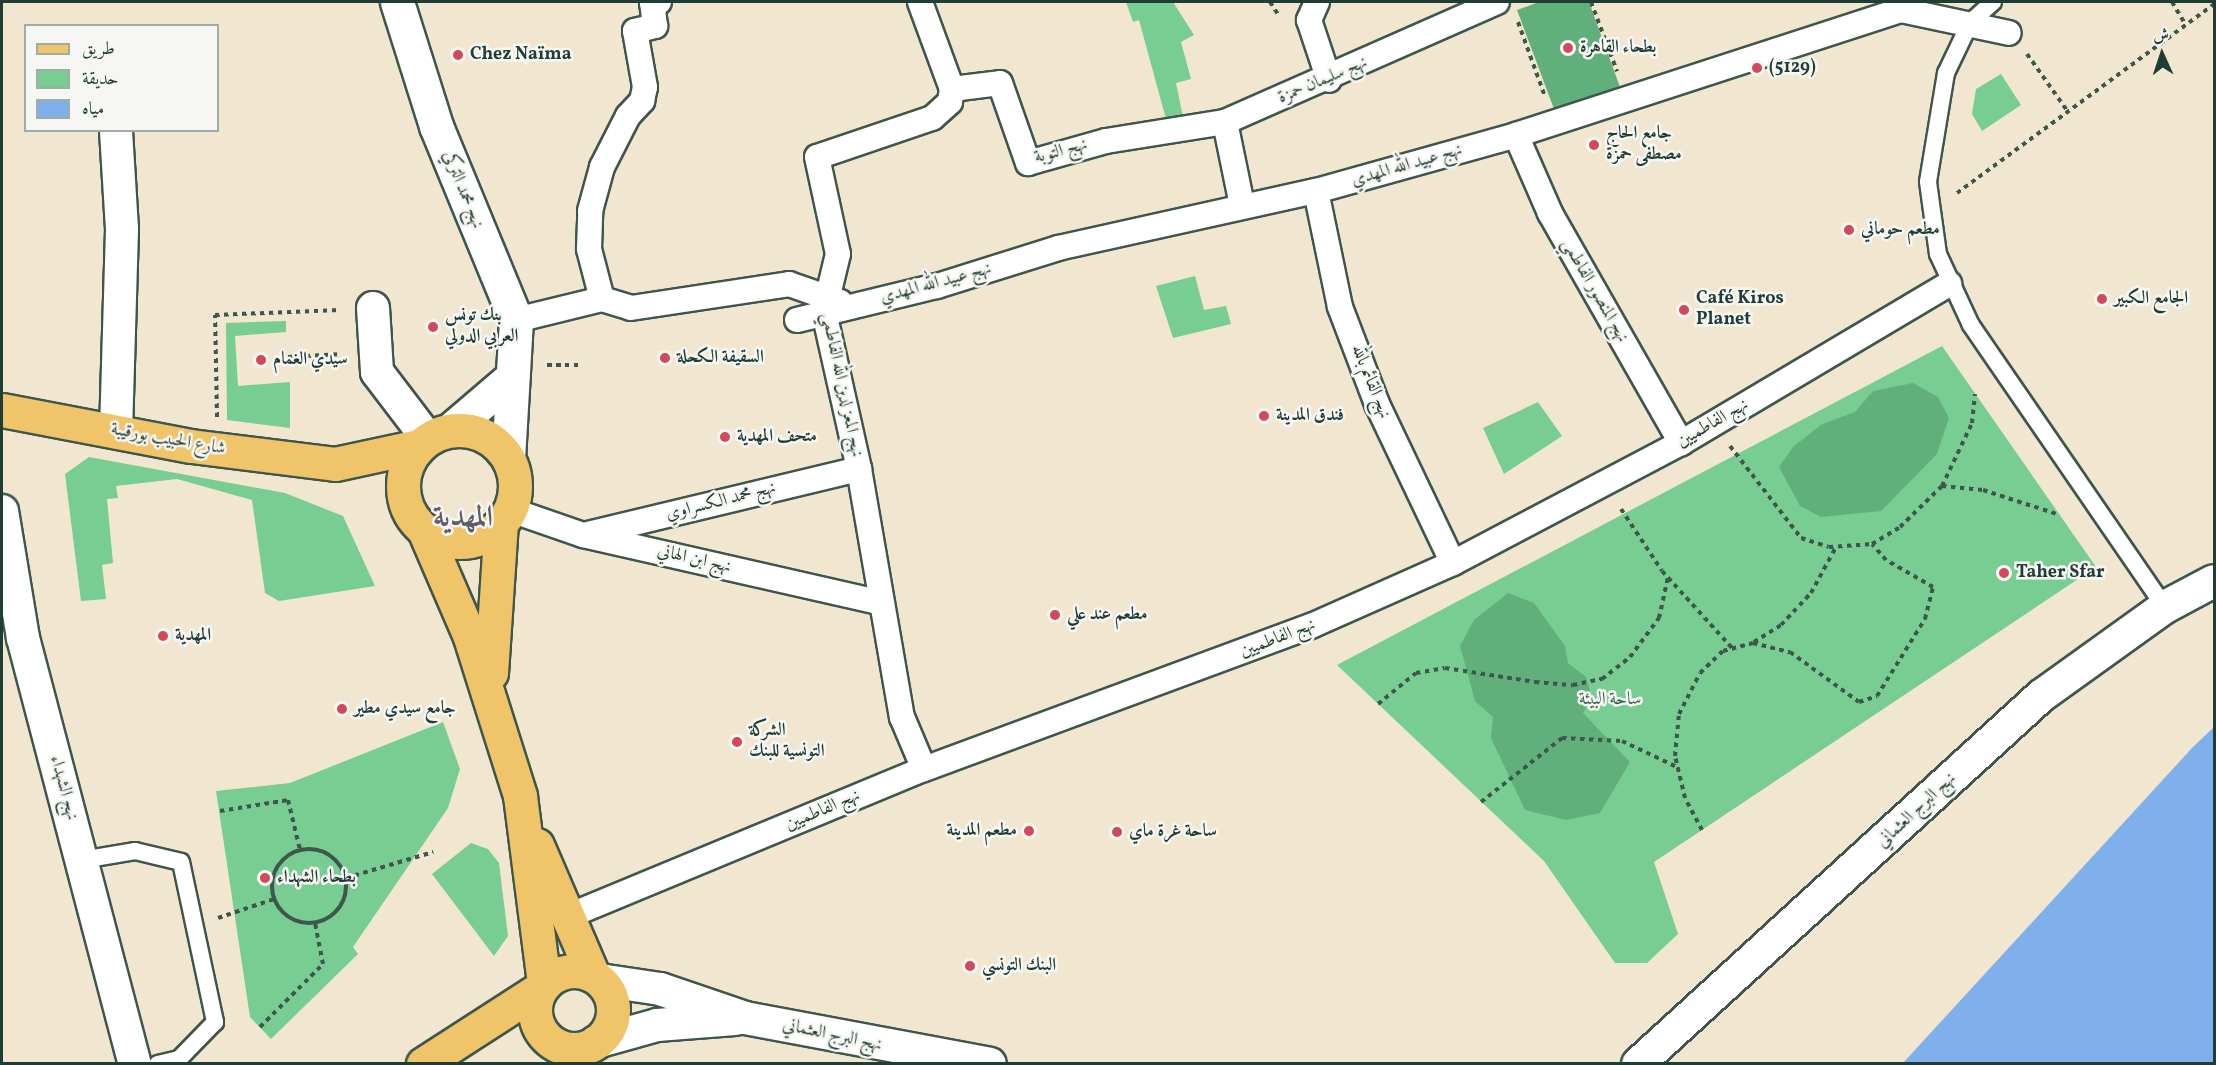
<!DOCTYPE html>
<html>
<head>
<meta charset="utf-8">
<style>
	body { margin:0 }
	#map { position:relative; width:2216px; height:1065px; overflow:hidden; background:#f1e7d0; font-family:Vollkorn,Amiri,serif }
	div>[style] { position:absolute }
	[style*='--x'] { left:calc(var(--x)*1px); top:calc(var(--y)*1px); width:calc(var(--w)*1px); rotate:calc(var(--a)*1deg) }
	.green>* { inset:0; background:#77cd92 }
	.forest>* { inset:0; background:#61b07c }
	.water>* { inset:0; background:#7fb0eb }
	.path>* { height:4px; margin-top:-2px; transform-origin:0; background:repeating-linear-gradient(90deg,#3e564b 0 4.5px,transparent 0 9px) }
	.path>.ring { margin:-2px; padding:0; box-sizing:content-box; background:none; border:4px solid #3e564b; border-radius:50% }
	.roads { filter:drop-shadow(2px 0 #3e564b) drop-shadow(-2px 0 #3e564b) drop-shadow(0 2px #3e564b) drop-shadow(0 -2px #3e564b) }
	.service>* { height:16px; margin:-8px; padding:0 8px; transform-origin:8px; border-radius:8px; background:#fff }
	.pedestrian>* { height:24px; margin:-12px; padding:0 12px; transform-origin:12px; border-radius:12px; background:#fff }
	.minor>* { height:32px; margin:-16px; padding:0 16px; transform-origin:16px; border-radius:16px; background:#fff }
	.tertiary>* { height:33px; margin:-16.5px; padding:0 16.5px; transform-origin:16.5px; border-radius:16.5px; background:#fff }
	.primary>* { height:33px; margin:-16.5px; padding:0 16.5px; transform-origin:16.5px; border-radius:16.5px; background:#f0c469 }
	.primary>.ring { margin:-16.5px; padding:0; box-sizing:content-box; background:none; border:33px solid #f0c469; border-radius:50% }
	.dots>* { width:16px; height:16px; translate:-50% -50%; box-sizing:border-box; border:3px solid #f6f6f2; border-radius:50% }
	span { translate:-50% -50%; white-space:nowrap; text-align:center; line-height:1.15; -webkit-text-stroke:5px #f6f6f2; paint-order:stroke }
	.poi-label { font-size:18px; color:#1f3d34; font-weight:700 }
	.left { translate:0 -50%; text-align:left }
	.right { translate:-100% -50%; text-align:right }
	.street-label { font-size:18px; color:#1f3d34 }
	.park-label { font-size:18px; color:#35614c }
	.town-label { font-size:30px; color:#5f5d65; font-weight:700 }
	.frame { position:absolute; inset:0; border:3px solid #1f3d34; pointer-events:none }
	.legend { position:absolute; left:24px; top:24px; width:195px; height:108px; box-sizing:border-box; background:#f6f6f2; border:2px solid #a0aca6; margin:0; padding:8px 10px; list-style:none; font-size:18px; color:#1f3d34 }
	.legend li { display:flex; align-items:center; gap:12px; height:30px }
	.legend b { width:30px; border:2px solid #a0aca6 }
	.north { position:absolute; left:2132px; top:24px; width:60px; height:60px; -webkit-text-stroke:4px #f6f6f2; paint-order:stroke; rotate:357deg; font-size:16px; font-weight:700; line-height:24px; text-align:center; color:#1f3d34 }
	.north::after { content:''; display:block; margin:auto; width:21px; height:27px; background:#1f3d34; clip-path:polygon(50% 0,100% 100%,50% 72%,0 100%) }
</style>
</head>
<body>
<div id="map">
	<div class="green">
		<div style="clip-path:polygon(1126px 2px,1173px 2px,1194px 35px,1181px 42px,1191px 79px,1176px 83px,1183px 117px,1166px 119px,1139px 20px,1133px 22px)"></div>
		<div style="clip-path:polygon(2001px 74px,2021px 105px,1982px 131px,1972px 114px,1976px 89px)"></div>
		<div style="clip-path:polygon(1195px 276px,1204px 310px,1226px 306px,1231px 324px,1173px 338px,1156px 286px)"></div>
		<div style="clip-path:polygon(286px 321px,286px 332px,235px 336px,238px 386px,290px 382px,290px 428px,227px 420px,226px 323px)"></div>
		<div style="clip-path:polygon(1942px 346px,2096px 567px,1654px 862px,1678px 934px,1647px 963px,1615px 963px,1544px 861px,1337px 665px)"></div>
		<div style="clip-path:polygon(1538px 402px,1562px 436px,1504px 474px,1483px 428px)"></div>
		<div style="clip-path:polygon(89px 457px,285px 493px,343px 516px,375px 586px,279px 601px,265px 593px,252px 500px,177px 479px,116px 486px,118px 498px,107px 499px,113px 563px,102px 565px,106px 599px,81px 601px,65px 474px)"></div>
		<div style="clip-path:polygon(443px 722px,460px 769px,448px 808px,353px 947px,358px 954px,271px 1039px,250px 1017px,216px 791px,290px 783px)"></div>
		<div style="clip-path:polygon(471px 843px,488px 849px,499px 863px,508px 936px,494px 956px,432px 874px)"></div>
	</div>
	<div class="forest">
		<div style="clip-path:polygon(1539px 2px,1589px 2px,1620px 87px,1554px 109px,1517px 10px)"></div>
		<div style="clip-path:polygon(1913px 383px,1938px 397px,1949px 418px,1937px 454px,1881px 511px,1821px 517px,1800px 506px,1779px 467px,1793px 447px,1822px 424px,1855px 412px,1873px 391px)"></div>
		<div style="clip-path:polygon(1508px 593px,1534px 603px,1565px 646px,1568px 663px,1586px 677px,1592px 697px,1583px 713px,1630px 762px,1600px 813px,1566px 820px,1525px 810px,1491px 738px,1493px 717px,1475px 701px,1460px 646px,1474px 620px)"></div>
	</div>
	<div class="water">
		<div style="clip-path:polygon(2214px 727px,2214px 1063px,1903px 1063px,2192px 748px)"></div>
	</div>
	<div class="path">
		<div style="--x:1270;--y:2;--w:17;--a:57"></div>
		<div style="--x:1591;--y:2;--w:74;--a:69.4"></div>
		<div style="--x:2172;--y:2;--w:27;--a:59"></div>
		<div style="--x:1518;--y:22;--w:77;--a:70.1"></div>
		<div style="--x:2027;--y:54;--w:71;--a:54.7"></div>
		<div style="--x:1957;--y:193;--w:319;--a:-36.3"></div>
		<div style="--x:288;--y:357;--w:54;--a:-3.2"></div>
		<div style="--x:547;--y:365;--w:32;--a:0"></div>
		<div style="--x:217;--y:417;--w:102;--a:-91.1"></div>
		<div style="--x:215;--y:315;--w:124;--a:-2.3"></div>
		<div style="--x:1730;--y:446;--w:116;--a:52.3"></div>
		<div style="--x:1801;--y:538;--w:29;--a:18"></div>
		<div style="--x:1829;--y:547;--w:43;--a:-4"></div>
		<div style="--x:1872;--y:544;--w:33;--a:-31"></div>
		<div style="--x:1900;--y:527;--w:59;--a:-44.3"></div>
		<div style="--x:1942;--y:486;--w:70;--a:-64.5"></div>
		<div style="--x:1972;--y:423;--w:29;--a:-84"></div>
		<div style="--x:1942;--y:486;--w:41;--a:5.6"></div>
		<div style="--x:1983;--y:490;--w:81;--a:18"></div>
		<div style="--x:1621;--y:509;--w:74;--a:56.5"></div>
		<div style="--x:1662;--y:571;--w:104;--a:47.7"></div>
		<div style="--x:1754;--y:642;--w:32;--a:-32"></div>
		<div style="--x:1781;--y:625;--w:44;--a:-46.8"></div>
		<div style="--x:1811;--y:593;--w:52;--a:-61.5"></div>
		<div style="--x:1378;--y:704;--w:49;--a:-39.2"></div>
		<div style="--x:1416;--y:673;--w:29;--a:-10"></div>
		<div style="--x:1445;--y:668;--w:91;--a:8.8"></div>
		<div style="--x:1535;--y:682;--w:38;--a:5"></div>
		<div style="--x:1573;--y:685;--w:30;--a:-12"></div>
		<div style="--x:1602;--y:679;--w:36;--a:-38"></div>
		<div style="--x:1630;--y:657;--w:49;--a:-53.4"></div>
		<div style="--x:1659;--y:618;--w:42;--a:-77.6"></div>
		<div style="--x:1481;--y:802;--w:103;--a:-38.3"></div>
		<div style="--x:1562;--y:738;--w:60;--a:2.9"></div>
		<div style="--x:1622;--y:741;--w:61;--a:25.3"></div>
		<div style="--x:220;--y:811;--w:69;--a:-9.2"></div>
		<div style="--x:288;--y:800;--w:51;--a:76.5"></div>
		<div style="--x:1702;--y:830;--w:36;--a:-118"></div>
		<div style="--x:1685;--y:798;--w:43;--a:-103.4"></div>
		<div style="--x:1675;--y:756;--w:42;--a:-84.6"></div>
		<div style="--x:1679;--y:714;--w:46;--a:-62.9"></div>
		<div style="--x:1700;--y:673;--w:32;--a:-44"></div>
		<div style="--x:1723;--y:651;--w:31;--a:-15"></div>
		<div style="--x:1753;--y:643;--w:38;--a:14"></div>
		<div style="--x:1790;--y:652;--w:85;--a:35.9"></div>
		<div style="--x:1859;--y:702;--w:19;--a:-18"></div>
		<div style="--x:1877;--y:696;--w:91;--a:-58.1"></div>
		<div style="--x:1925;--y:619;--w:33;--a:-76"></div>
		<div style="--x:1933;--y:587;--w:54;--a:-150.1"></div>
		<div style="--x:1886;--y:560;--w:21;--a:-131"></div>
		<div class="ring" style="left:272px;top:849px;width:70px;height:70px"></div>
		<div style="--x:346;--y:878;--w:91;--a:-16.6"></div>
		<div style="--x:218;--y:918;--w:59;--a:-18.7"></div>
		<div style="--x:260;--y:1027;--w:89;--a:-45"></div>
		<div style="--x:323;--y:964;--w:42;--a:-101"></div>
	</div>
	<div class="roads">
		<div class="service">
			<div style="--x:1993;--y:2;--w:31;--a:138"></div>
			<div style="--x:1970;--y:23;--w:55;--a:115.6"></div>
			<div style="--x:1946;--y:73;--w:110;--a:99.4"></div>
			<div style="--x:1928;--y:182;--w:73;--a:82.1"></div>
			<div style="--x:1938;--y:254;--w:78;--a:65.1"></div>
			<div style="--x:1971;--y:325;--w:342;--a:55.5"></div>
			<div style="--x:82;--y:860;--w:54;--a:-9.6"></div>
			<div style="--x:135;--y:851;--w:47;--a:13.4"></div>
			<div style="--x:181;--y:862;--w:164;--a:78"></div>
			<div style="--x:215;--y:1022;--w:52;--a:134.2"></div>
			<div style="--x:179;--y:1059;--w:22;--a:167"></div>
		</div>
		<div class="pedestrian">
			<div style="--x:920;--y:2;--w:93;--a:69.8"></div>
			<div style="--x:952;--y:89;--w:13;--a:99"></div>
			<div style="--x:950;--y:102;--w:24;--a:138"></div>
			<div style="--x:932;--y:118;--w:121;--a:161.3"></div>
			<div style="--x:817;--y:157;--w:99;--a:77.8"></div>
			<div style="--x:838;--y:254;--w:60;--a:103.6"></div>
			<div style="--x:824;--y:312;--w:161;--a:77.4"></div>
			<div style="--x:859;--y:469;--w:252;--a:80.2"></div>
			<div style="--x:902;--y:717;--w:56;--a:67.1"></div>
			<div style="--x:1317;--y:2;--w:20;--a:114"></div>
			<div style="--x:1309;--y:20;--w:63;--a:71.6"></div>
			<div style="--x:952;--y:89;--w:48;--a:-7.1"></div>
			<div style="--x:1000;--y:83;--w:85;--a:70.7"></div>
			<div style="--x:1028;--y:163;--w:81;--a:-15.8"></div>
			<div style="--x:1106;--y:141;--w:121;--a:-9.1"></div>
			<div style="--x:1516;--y:135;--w:85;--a:66.4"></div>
			<div style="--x:1550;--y:213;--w:265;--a:60.3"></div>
			<div style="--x:1316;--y:191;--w:118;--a:78.3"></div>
			<div style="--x:1340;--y:307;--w:104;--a:69.1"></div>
			<div style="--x:1377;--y:404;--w:176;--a:64.5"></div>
			<div style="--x:1242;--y:205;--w:85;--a:-101.6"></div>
			<div style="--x:1225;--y:122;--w:297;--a:-23.8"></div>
			<div style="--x:602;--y:299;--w:52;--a:-104.6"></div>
			<div style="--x:589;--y:249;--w:38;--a:-88"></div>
			<div style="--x:590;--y:211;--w:46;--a:-74.7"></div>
			<div style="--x:602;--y:167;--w:57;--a:-63"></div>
			<div style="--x:628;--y:116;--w:21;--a:-47"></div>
			<div style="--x:642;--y:101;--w:14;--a:-78"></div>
			<div style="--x:645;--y:87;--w:57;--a:-100.1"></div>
			<div style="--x:635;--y:31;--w:21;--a:-14"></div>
			<div style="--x:655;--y:26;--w:23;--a:-97"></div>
			<div style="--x:652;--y:3;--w:7;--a:-8"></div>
			<div style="--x:516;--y:320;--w:89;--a:-13.7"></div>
			<div style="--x:602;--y:299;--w:30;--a:17"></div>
			<div style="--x:631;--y:308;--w:160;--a:-8.6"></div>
			<div style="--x:789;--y:284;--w:54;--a:19.4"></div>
			<div style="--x:797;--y:320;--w:144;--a:-13.7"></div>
			<div style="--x:937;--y:286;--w:127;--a:-17.4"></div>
			<div style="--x:1058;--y:248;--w:264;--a:-12.5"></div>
			<div style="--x:1316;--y:191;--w:208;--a:-15.6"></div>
			<div style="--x:1516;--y:135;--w:405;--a:-18"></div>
			<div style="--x:1901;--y:10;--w:110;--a:12"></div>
			<div style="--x:511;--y:510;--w:76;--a:19.1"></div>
			<div style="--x:583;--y:535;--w:303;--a:12.8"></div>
			<div style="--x:588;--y:534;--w:279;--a:-13.5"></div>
			<div style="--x:571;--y:915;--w:382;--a:-22.5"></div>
			<div style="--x:924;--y:769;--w:413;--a:-20.3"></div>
			<div style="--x:1311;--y:626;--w:155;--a:-23.9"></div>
			<div style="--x:1453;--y:563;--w:258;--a:-27.8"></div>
			<div style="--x:1681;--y:443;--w:312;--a:-30.7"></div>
		</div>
		<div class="minor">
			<div style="--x:373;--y:308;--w:64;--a:86.4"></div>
			<div style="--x:377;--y:372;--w:84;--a:52.7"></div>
			<div style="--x:116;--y:432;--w:203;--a:-88.3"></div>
			<div style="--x:122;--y:229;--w:99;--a:-93.5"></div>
			<div style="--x:2;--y:511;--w:129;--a:80.6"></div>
			<div style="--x:23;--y:638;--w:440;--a:75.3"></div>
			<div style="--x:600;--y:980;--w:61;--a:8.5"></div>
			<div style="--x:660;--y:989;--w:90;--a:18.8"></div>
			<div style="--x:745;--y:1018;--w:249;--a:10.6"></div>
			<div style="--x:596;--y:1042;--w:63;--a:-15.6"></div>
			<div style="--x:657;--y:1025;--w:78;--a:-4.4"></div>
			<div style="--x:1638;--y:1064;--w:546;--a:-42.4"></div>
			<div style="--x:2041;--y:696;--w:153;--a:-35.7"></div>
			<div style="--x:2165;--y:607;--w:55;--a:-28"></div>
		</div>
		<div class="tertiary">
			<div style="--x:397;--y:2;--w:130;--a:72.5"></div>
			<div style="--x:436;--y:126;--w:210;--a:67.6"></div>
			<div style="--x:516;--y:320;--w:137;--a:93.3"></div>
			<div style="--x:450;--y:430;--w:82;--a:-40.5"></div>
		</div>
		<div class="primary">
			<div style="--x:2;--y:410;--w:192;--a:10.8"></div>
			<div style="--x:191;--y:446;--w:145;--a:7.1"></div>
			<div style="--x:335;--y:464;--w:86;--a:-12.1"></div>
			<div class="ring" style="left:403px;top:430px;width:79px;height:79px"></div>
			<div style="--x:424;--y:530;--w:116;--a:66.7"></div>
			<div style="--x:470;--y:637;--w:167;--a:72.5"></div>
			<div style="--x:520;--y:796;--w:189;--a:82.7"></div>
			<div style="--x:491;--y:673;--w:149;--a:-86.2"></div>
			<div style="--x:537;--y:845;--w:142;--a:66.7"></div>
			<div class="ring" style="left:535px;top:971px;width:45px;height:45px"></div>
			<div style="--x:423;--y:1064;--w:140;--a:-32.8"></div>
		</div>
	</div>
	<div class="dots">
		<div style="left:1568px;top:48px;background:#d1495b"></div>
		<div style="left:458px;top:55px;background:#d1495b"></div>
		<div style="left:1757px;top:68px;background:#d1495b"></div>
		<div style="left:1594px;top:145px;background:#d1495b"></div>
		<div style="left:1849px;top:230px;background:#d1495b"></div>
		<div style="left:2102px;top:299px;background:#d1495b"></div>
		<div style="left:1684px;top:310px;background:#d1495b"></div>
		<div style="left:433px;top:327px;background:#d1495b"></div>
		<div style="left:665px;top:358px;background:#d1495b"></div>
		<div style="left:261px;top:360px;background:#d1495b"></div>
		<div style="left:1264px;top:416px;background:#d1495b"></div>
		<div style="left:725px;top:437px;background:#d1495b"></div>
		<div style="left:2004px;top:573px;background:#d1495b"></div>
		<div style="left:1055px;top:615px;background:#d1495b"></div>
		<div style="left:163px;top:636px;background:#d1495b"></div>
		<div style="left:342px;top:709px;background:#d1495b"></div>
		<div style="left:737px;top:742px;background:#d1495b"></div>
		<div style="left:1029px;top:831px;background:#d1495b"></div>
		<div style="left:1117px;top:832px;background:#d1495b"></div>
		<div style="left:265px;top:878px;background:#d1495b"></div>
		<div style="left:970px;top:966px;background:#d1495b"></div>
	</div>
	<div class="poi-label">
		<span class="left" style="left:1580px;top:48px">بطحاء القاهرة</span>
		<span class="left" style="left:470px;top:55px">Chez Naïma</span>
		<span class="left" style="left:1769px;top:68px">(5129)</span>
		<span class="left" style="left:1606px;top:145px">جامع الحاج<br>مصطفى حمزة</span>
		<span class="left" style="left:1861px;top:230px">مطعم حوماني</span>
		<span class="left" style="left:2114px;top:299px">الجامع الكبير</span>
		<span class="left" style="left:1696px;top:310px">Café Kiros<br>Planet</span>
		<span class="left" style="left:445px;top:327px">بنك تونس<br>العربي الدولي</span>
		<span class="left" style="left:677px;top:358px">السقيفة الكحلة</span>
		<span class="left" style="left:273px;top:360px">سيدي الغمام</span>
		<span class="left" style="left:1276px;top:416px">فندق المدينة</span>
		<span class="left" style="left:737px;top:437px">متحف المهدية</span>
		<span class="left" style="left:2016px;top:573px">Taher Sfar</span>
		<span class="left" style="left:1067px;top:615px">مطعم عند علي</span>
		<span class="left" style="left:175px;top:636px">المهدية</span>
		<span class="left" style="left:354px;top:709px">جامع سيدي مطير</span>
		<span class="left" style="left:749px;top:742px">الشركة<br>التونسية للبنك</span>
		<span class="right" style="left:1017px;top:831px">مطعم المدينة</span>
		<span class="left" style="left:1129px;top:832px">ساحة غرة ماي</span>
		<span class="left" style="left:277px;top:878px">بطحاء الشهداء</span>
		<span class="left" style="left:982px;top:966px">البنك التونسي</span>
	</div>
	<div class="street-label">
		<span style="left:1323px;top:81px;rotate:-23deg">نهج سليمان حمزة</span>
		<span style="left:1061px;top:152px;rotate:-15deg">نهج التوبة</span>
		<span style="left:1407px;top:166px;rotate:-16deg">نهج عبيد الله المهدي</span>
		<span style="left:462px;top:190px;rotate:68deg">نهج محمد التركي</span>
		<span style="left:936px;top:284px;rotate:-15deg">نهج عبيد الله المهدي</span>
		<span style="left:1594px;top:291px;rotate:60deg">نهج المنصور الفاطمي</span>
		<span style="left:1370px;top:382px;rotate:68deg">نهج القائم بالله</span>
		<span style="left:841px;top:385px;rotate:78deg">نهج المعز لدين الله الفاطمي</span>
		<span style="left:1713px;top:424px;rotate:-30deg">نهج الفاطميين</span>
		<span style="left:168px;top:440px;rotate:10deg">شارع الحبيب بورقيبة</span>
		<span style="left:721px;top:502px;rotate:-14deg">نهج محمد الكسراوي</span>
		<span style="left:694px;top:560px;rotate:13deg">نهج ابن الهاني</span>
		<span style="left:1278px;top:639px;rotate:-21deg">نهج الفاطميين</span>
		<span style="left:63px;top:788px;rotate:75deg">نهج الشهداء</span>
		<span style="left:823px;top:811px;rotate:-23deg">نهج الفاطميين</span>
		<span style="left:1917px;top:811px;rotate:-43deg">نهج البرج العثماني</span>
		<span style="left:832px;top:1036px;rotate:12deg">نهج البرج العثماني</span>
	</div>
	<div class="park-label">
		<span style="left:1610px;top:700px">ساحة البيئة</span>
	</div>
	<div class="town-label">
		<span style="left:463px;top:518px">المهدية</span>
	</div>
	<div class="frame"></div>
	<ul class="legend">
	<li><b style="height:8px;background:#f0c469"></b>طريق</li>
	<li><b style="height:16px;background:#77cd92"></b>حديقة</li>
	<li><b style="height:16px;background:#7fb0eb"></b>مياه</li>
	</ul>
	<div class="north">ش</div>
</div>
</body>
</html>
